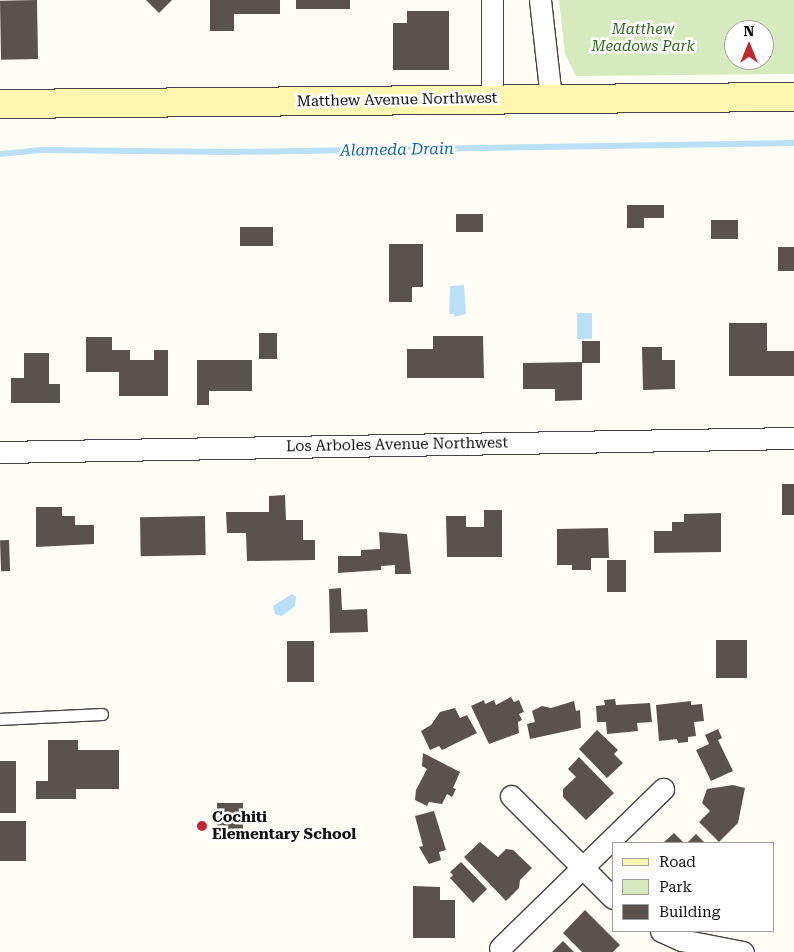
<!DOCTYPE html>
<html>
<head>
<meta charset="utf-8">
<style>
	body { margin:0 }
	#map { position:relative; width:794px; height:952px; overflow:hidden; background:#fffdf5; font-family:"Roboto Serif",serif }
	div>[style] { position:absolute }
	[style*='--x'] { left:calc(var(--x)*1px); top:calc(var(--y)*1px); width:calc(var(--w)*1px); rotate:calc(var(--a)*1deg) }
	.green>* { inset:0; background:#d5ebbd }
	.water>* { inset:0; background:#b9e0f7; transform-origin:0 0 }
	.stream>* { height:5.5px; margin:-2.75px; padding:0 2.75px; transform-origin:2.75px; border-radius:2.75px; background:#b9e0f7 }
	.building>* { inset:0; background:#5a524d; transform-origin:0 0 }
	.roads { filter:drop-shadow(1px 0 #444) drop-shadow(-1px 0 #444) drop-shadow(0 1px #444) drop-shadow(0 -1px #444) }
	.lane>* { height:11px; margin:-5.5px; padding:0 5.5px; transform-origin:5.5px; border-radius:5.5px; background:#fff }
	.street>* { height:21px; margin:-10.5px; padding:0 10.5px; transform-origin:10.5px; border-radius:10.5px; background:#fff }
	.secondary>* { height:28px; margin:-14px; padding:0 14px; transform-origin:14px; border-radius:14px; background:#fff6b0 }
	.dots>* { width:14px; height:14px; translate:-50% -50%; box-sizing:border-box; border:2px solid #fff; border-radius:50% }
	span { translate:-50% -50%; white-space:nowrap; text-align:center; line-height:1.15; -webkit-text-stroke:5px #fff; paint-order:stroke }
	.park-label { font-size:15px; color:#2f6b1f; font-style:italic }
	.street-label { font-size:15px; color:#111 }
	.poi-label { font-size:15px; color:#111; font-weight:700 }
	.left { translate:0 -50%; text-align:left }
	.water-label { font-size:16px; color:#1768a6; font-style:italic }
	.legend { position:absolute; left:612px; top:842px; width:162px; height:90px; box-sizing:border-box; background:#fff; border:1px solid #a0a0a0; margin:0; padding:6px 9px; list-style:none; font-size:15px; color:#111 }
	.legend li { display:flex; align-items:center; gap:10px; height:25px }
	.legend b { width:25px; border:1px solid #a0a0a0 }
	.north { position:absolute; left:724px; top:20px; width:50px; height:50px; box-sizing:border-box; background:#fff; border:1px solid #a0a0a0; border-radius:50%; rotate:0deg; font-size:14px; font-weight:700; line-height:20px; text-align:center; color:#111 }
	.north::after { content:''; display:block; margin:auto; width:18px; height:22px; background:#c4262e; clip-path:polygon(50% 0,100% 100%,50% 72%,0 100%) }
</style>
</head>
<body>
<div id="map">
	<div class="green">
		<div style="clip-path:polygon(evenodd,559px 0,794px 0,794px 74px,576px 76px,565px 54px,559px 0,734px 30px,764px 30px,764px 60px,734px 60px,734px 30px)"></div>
	</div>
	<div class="water">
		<div style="clip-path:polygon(464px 285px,466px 314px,454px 317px,454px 314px,449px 314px,450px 286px)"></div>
		<div style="left:577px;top:313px;width:15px;height:26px"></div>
		<div style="clip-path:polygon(292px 594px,296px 597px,295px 606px,282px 616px,275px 614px,273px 606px)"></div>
	</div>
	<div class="stream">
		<div style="--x:0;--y:154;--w:41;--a:-5.6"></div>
		<div style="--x:41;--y:150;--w:190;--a:0.6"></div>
		<div style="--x:231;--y:152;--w:563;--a:-0.92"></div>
	</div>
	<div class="building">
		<div style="left:37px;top:0;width:59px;height:37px;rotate:89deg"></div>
		<div style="clip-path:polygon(146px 0,172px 0,159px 13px)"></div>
		<div style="clip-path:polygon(210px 0,280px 0,280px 14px,234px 14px,234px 31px,210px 31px)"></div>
		<div style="left:296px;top:0;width:54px;height:9px"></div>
		<div style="clip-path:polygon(407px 11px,449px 11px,449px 70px,393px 70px,393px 23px,407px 23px)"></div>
		<div style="clip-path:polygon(627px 205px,664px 205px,664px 218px,644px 218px,644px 228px,627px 228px)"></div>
		<div style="left:456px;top:214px;width:27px;height:18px"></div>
		<div style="left:711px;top:220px;width:27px;height:19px"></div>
		<div style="left:240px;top:227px;width:33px;height:19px"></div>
		<div style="clip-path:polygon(389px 244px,423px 244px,423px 287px,412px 287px,412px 302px,389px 302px)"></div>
		<div style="left:778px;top:247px;width:16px;height:24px"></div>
		<div style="clip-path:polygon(729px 323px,767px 323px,767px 351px,794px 351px,794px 376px,729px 376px)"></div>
		<div style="left:259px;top:333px;width:18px;height:26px"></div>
		<div style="clip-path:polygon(433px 336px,483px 336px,484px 378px,407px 378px,407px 349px,433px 349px)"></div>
		<div style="clip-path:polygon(86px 337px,112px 337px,112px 350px,130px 350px,130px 360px,154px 360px,154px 350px,168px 350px,168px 396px,119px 396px,119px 372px,86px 372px)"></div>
		<div style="left:600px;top:341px;width:22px;height:18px;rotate:90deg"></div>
		<div style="clip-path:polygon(642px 347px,662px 347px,662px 360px,675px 360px,675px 389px,643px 390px)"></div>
		<div style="clip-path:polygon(24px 353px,49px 353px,49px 384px,60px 384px,60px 403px,11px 403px,11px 378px,24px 378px)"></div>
		<div style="clip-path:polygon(197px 360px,252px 360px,252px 391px,209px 391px,209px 405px,197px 405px)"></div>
		<div style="clip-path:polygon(582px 362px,582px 400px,555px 401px,555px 389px,523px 389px,523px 363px)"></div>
		<div style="left:782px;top:484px;width:12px;height:31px"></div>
		<div style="clip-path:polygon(285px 495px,286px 520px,303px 520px,303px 540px,315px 540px,315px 560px,247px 561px,246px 533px,227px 533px,226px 512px,269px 512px,269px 496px)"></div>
		<div style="clip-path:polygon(36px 507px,62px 507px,62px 516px,75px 516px,75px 525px,94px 525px,94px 544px,36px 547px)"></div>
		<div style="clip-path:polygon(484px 510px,502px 510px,502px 557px,447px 557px,446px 516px,466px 516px,466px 527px,484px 527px)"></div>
		<div style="clip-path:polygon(721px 513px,721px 552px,654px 553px,654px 531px,672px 531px,672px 522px,684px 522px,684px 514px)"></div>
		<div style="left:205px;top:516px;width:39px;height:65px;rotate:89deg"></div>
		<div style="clip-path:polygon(608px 528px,609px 558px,591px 558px,591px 570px,572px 570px,572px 565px,557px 565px,557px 529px)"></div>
		<div style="clip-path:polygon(379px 532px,407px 534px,411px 574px,395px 574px,395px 565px,381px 566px,381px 570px,338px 573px,338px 556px,361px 556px,361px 550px,380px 549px)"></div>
		<div style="left:9px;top:540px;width:31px;height:9px;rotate:88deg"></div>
		<div style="left:607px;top:560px;width:19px;height:32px"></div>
		<div style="clip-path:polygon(341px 588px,342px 610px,367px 609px,368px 632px,330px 633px,329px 589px)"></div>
		<div style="left:716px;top:640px;width:31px;height:38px"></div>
		<div style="left:287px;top:641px;width:27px;height:41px"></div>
		<div style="clip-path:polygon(511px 697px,514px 702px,519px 700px,524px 712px,519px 714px,522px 720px,518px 722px,519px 733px,489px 744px,471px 706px,484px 700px,485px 704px,494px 700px,496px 705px)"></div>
		<div style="clip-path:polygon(615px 699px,616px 705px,650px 703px,652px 722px,637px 723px,638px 731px,607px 734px,606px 722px,597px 722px,596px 706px,605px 705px,604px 700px)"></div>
		<div style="clip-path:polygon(574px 701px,576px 711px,580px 710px,581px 728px,530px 739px,527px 724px,535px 722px,532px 711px,542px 706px,551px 708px)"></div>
		<div style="clip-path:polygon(691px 701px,691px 705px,702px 704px,704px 721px,694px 722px,696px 736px,688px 737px,688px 742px,678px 743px,677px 739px,659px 741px,656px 705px)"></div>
		<div style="clip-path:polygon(455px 708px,460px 718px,467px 715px,477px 733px,442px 750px,439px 746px,430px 750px,421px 731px,431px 725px,440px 712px)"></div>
		<div style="clip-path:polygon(718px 729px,722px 738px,718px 740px,733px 771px,711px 781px,696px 750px,709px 744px,705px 735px)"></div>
		<div style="clip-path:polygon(597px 730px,618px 750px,614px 754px,623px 763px,607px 778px,579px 749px)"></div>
		<div style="clip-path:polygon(48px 740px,78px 740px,78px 750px,119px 750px,119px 789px,76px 789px,76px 799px,36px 799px,36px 781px,48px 781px)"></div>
		<div style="clip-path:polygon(423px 753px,460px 772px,453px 788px,456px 789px,452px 797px,447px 794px,442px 804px,429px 802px,427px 806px,415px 800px,416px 790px,427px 769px,422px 766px)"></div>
		<div style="clip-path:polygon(579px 757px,614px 793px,586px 820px,563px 797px,563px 789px,576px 777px,568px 769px)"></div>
		<div style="left:0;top:761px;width:16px;height:52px"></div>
		<div style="clip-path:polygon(733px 785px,745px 788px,738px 823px,719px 842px,699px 822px,710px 811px,702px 803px,707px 789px)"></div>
		<div style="left:217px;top:803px;width:26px;height:26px"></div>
		<div style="clip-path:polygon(434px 811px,446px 850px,439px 852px,441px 860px,429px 864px,419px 847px,423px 846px,415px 816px)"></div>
		<div style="left:0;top:821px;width:26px;height:40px"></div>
		<div style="clip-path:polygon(674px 833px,684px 843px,663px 843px)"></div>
		<div style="clip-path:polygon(696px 834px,705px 843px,687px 843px)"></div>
		<div style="clip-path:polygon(480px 842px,498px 857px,506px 849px,513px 850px,532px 868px,520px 880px,519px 888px,506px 901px,464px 857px)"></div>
		<div style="clip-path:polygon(461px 862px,487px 889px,473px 903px,450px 878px,453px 875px,450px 872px)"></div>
		<div style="clip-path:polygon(413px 886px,440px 887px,440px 900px,455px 900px,455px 938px,413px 938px)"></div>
		<div style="clip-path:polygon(585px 910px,620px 945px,613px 952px,582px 952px,563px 933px)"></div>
		<div style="clip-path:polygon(563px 941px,574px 952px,552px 952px)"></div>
	</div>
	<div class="roads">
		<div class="lane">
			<div style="--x:0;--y:719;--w:102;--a:-2.8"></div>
		</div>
		<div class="street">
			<div style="--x:492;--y:0;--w:99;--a:90"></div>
			<div style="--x:540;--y:0;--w:99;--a:83.6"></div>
			<div style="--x:0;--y:452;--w:794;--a:-1.01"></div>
			<div style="--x:511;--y:796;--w:144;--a:45"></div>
			<div style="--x:661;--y:931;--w:22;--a:24"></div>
			<div style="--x:681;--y:940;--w:63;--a:11"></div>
			<div style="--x:500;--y:948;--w:228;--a:-44.3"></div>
		</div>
		<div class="secondary">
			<div style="--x:0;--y:104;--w:794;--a:-0.51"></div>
		</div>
	</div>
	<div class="dots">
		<div style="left:202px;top:826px;background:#c4262e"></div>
	</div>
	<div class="park-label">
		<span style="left:643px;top:38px">Matthew<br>Meadows Park</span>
	</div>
	<div class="street-label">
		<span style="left:397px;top:100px;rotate:-1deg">Matthew Avenue Northwest</span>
		<span style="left:397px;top:445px;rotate:-1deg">Los Arboles Avenue Northwest</span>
	</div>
	<div class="poi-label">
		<span class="left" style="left:212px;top:826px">Cochiti<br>Elementary School</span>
	</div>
	<div class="water-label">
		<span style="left:397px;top:150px;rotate:-1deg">Alameda Drain</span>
	</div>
	<ul class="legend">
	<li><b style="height:6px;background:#fff6b0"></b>Road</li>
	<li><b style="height:14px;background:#d5ebbd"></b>Park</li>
	<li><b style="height:14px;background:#5a524d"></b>Building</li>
	</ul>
	<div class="north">N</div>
</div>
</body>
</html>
